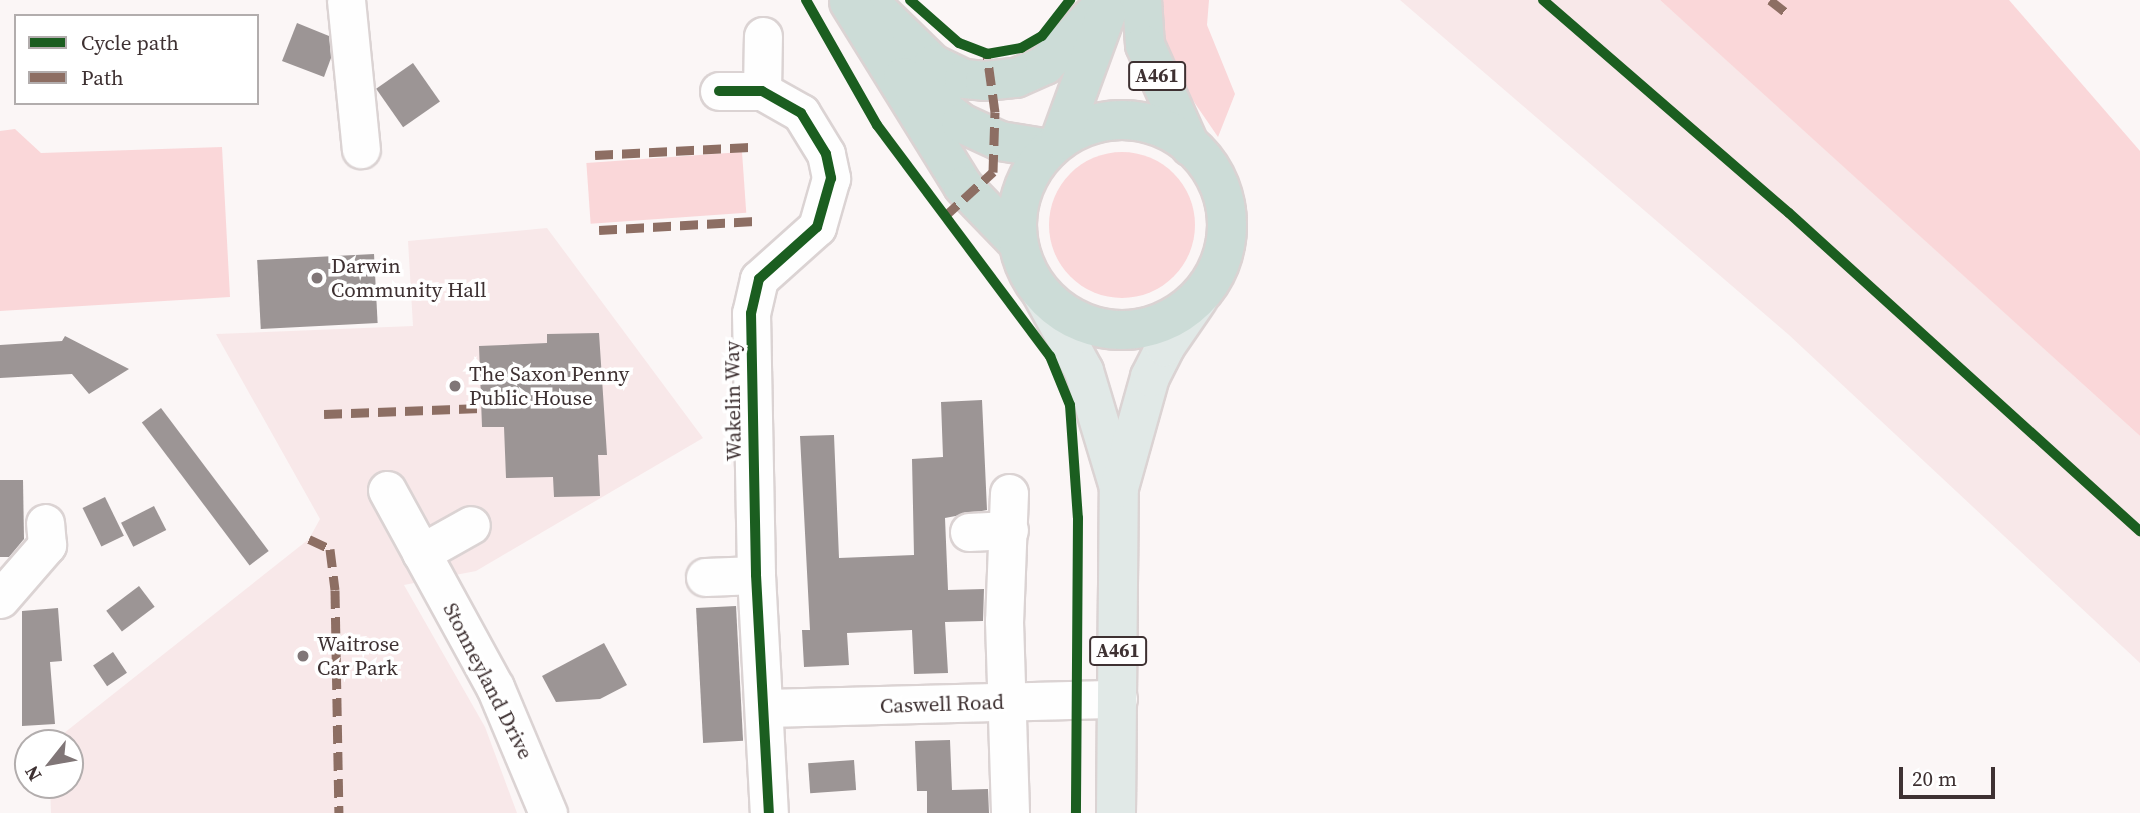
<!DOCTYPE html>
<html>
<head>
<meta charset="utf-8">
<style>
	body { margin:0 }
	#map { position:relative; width:2140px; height:813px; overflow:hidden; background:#fbf6f6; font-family:"Source Serif 4",serif }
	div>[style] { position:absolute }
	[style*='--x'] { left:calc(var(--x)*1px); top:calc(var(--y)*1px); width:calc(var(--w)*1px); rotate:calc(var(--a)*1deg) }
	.built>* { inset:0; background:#f8e8e9 }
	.green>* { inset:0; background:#fad7d9; transform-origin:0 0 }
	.round { border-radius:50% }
	.building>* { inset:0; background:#9c9595; transform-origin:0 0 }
	.roads { filter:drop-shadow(2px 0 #dbd3d3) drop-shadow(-2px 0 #dbd3d3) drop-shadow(0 2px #dbd3d3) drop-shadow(0 -2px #dbd3d3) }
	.street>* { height:37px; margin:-18.5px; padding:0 18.5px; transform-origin:18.5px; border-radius:18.5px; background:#fefefe }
	.primary>* { height:38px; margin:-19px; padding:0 19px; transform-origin:19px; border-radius:19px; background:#e1e9e7 }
	.highway>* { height:38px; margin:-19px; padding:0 19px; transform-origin:19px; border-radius:19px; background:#ccdcd7 }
	.highway>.ring { margin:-19px; padding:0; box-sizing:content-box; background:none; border:38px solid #ccdcd7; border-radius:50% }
	.quiet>* { height:9px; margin-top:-4.5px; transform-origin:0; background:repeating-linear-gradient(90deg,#8d6e63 0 18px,transparent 0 27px) }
	.cycleway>* { height:10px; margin:-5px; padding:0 5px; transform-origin:5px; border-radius:5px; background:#1b5e20 }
	.dots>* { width:19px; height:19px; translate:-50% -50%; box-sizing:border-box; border:4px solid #fff; border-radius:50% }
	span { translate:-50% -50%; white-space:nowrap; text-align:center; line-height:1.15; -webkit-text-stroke:7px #fff; paint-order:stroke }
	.shield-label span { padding:2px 5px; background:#fff; border:2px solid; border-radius:5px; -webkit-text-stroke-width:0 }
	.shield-label { font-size:19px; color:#3e3132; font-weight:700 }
	.poi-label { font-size:21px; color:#3e3132 }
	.left { translate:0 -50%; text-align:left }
	.street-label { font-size:21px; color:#3e3132 }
	.legend { position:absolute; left:14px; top:14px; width:245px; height:91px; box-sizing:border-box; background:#fff; border:2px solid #b2adad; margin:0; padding:9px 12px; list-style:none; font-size:21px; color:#3e3132 }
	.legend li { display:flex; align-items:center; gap:14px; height:35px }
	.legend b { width:35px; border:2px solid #b2adad }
	.north { position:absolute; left:14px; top:729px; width:70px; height:70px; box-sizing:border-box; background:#fff; border:2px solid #b2adad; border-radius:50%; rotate:239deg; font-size:19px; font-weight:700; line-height:28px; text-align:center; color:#3e3132 }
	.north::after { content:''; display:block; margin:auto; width:24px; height:32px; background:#807677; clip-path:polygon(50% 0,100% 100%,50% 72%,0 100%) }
	.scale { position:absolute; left:1899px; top:767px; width:96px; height:32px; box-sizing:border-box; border:4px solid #3e3132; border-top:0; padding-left:9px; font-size:21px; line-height:24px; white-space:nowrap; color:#3e3132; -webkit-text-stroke:5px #fff; paint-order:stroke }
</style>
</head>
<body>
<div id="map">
	<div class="built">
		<div style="clip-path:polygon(1400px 0,1660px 0,1726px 59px,2140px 436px,2140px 663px,1789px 335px)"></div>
		<div style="clip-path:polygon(547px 228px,703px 438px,476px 571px,404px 585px,485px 727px,517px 813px,51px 813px,50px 785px,70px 785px,70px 743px,54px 741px,309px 539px,320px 519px,216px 334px,413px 326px,408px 241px)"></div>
	</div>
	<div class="green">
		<div style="clip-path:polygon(1159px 0,1209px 0,1207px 25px,1235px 94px,1218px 137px,1166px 61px)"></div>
		<div style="clip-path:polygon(1660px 0,2009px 0,2140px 151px,2140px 436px)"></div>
		<div style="clip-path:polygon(15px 129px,41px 153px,222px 147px,230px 297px,0 311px,0 131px)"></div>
		<div class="round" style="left:1049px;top:152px;width:146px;height:146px"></div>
		<div style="left:742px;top:152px;width:61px;height:156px;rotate:86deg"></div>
	</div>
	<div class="building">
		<div style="clip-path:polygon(297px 23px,329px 36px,331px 58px,324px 77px,282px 61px)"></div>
		<div style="left:413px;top:63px;width:47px;height:45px;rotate:55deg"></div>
		<div style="left:374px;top:254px;width:69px;height:117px;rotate:87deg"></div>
		<div style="clip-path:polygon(599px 333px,607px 455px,598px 455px,600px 496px,554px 497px,553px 477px,506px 478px,504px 427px,482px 427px,479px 346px,547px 343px,547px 334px)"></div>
		<div style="clip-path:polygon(65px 336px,129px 369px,89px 394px,72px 374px,0 378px,0 345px,62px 341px)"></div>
		<div style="clip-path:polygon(982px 400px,987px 510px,945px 518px,948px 590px,984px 589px,983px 621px,945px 622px,948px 673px,914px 674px,912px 630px,847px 633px,849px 665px,804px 667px,802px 630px,810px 630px,800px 436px,834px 435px,839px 558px,914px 555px,912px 459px,943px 457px,941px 402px)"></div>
		<div style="left:161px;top:408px;width:179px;height:24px;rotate:53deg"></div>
		<div style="clip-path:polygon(0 480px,23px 480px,24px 539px,9px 557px,0 557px)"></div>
		<div style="left:105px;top:497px;width:43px;height:25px;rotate:64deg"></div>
		<div style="left:154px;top:506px;width:27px;height:37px;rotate:63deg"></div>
		<div style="left:139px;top:586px;width:26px;height:41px;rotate:53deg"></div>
		<div style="left:736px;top:606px;width:135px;height:40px;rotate:87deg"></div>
		<div style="clip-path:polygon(58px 608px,62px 661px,50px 662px,55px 724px,22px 726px,22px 611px)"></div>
		<div style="clip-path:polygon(604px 643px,627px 685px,600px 699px,556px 702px,542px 676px)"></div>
		<div style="left:113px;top:652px;width:25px;height:24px;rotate:56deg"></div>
		<div style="clip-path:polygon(950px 740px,952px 790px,988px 789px,989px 813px,927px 813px,927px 791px,917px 791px,915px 741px)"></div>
		<div style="left:854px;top:760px;width:30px;height:46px;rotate:86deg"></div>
	</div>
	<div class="roads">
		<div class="street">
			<div style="--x:346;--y:0;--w:150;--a:84.3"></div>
			<div style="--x:719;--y:91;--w:43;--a:0"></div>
			<div style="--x:762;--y:91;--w:45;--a:29.4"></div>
			<div style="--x:801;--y:113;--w:48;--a:58.6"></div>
			<div style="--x:826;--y:154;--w:25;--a:78"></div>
			<div style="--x:831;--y:178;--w:51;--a:105.9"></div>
			<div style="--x:817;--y:227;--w:78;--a:138.1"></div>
			<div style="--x:759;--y:279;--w:35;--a:103"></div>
			<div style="--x:751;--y:313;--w:262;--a:88.9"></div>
			<div style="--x:756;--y:575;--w:238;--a:86.9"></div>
			<div style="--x:762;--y:91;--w:55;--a:-89"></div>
			<div style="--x:387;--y:490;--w:225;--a:61.3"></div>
			<div style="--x:495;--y:687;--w:137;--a:67.2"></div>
			<div style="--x:1009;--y:493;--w:128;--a:92.2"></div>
			<div style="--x:1004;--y:621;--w:192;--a:88.2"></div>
			<div style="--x:969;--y:532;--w:40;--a:-2.9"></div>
			<div style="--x:421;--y:553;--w:57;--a:-29.2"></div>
			<div style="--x:705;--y:577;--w:51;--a:-2.2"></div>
			<div style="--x:0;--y:599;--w:72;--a:-49"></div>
			<div style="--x:47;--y:545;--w:22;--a:-95"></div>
			<div style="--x:766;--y:708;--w:352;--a:-1.5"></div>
		</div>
		<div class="primary">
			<div style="--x:1042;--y:294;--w:88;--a:61.4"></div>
			<div style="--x:1084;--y:371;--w:122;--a:73.3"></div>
			<div style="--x:1116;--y:813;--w:325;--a:-89.5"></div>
			<div style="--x:1119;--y:488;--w:115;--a:-74.4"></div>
			<div style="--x:1150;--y:377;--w:34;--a:-63"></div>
			<div style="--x:1165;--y:347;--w:58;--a:-55.5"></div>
		</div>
		<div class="highway">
			<div style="--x:867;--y:0;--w:92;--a:44.1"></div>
			<div style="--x:933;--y:64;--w:34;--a:26"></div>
			<div style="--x:964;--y:79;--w:21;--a:5"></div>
			<div style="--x:985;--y:81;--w:31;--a:-6"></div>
			<div style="--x:1016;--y:78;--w:32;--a:-24"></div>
			<div style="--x:1045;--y:65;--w:91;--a:-45.9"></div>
			<div style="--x:1142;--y:0;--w:45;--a:86.2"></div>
			<div style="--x:1145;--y:45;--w:111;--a:66"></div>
			<div style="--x:849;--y:2;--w:216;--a:58.2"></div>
			<div style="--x:963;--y:186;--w:79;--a:46"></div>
			<div style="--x:903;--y:77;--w:74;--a:38.4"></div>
			<div style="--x:961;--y:123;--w:43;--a:24.8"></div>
			<div style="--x:1000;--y:141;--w:50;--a:9.3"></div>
			<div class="ring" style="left:1017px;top:120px;width:172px;height:172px"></div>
			<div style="--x:1060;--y:140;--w:134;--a:-69.9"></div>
		</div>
	</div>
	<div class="quiet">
		<div style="--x:1770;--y:0;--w:24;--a:38"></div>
		<div style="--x:595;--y:155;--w:155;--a:-3"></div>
		<div style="--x:944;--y:217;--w:67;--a:-42.6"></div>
		<div style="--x:993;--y:172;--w:60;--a:-88.1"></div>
		<div style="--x:995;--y:112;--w:59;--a:-97.9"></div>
		<div style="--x:599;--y:230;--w:156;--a:-3.3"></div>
		<div style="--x:324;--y:414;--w:157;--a:-2.2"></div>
		<div style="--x:309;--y:539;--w:23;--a:25"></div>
		<div style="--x:330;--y:549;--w:41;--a:83"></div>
		<div style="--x:335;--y:590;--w:223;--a:89"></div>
	</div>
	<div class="cycleway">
		<div style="--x:806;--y:0;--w:144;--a:60.4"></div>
		<div style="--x:877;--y:125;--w:289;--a:53.2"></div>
		<div style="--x:1050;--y:356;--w:53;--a:67.8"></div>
		<div style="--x:1070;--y:405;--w:113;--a:86"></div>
		<div style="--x:1078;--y:518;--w:295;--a:90.4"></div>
		<div style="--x:910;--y:0;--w:65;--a:41.3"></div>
		<div style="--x:959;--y:43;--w:30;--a:21"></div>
		<div style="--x:987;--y:54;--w:35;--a:-10"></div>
		<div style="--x:1021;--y:48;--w:24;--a:-30"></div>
		<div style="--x:1042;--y:36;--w:46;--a:-52.1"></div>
		<div style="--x:1543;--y:0;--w:325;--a:40.9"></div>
		<div style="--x:1789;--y:213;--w:474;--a:42.2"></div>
		<div style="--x:719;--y:91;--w:43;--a:0"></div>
		<div style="--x:762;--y:91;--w:45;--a:29.4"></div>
		<div style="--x:801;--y:113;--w:48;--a:58.6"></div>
		<div style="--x:826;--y:154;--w:25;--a:78"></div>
		<div style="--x:831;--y:178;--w:51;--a:105.9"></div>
		<div style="--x:817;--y:227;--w:78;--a:138.1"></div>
		<div style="--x:759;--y:279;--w:35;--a:103"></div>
		<div style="--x:751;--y:313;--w:262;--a:88.9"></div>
		<div style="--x:756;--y:575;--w:238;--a:86.9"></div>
	</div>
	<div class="dots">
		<div style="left:317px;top:278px;background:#807677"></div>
		<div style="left:455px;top:386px;background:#807677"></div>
		<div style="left:303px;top:656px;background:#807677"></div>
	</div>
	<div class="shield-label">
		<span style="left:1157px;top:76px">A461</span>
		<span style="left:1118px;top:651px">A461</span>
	</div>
	<div class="poi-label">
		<span class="left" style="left:331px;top:278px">Darwin<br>Community Hall</span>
		<span class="left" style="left:469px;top:386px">The Saxon Penny<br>Public House</span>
		<span class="left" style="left:317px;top:656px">Waitrose<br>Car Park</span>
	</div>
	<div class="street-label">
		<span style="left:733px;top:401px;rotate:-91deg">Wakelin Way</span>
		<span style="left:488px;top:681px;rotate:63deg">Stonneyland Drive</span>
		<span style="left:942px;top:704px;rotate:-2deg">Caswell Road</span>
	</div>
	<ul class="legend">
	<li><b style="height:9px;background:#1b5e20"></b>Cycle path</li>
	<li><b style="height:9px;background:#8d6e63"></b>Path</li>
	</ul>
	<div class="north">N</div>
	<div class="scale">20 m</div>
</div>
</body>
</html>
